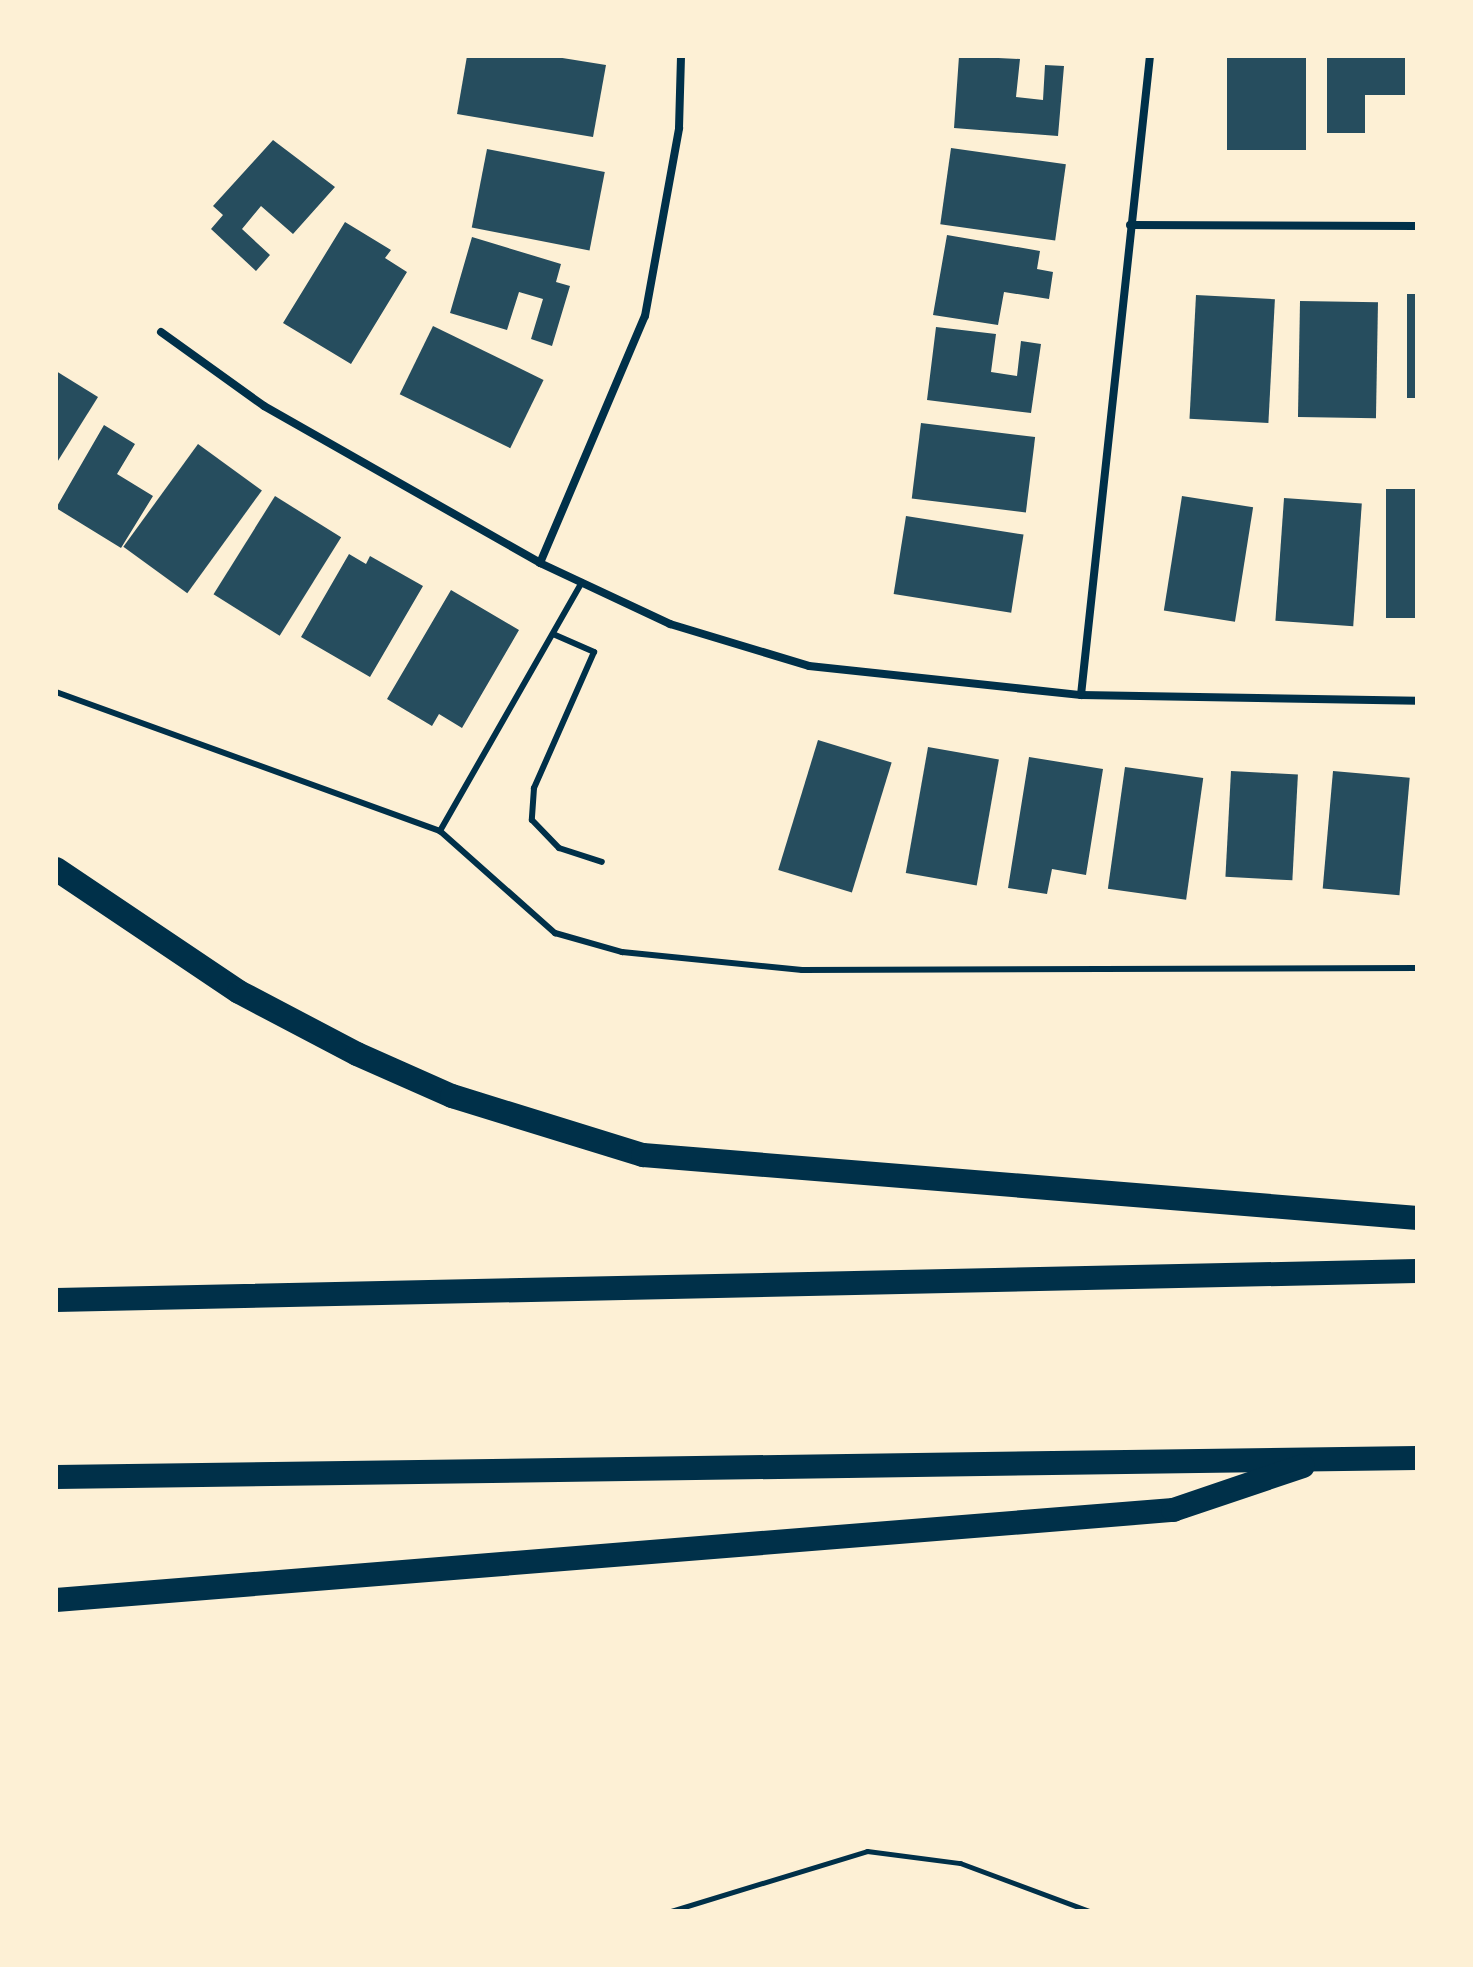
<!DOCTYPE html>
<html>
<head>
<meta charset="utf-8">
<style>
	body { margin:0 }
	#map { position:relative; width:1473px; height:1967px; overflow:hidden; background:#fdf0d5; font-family:Raleway,sans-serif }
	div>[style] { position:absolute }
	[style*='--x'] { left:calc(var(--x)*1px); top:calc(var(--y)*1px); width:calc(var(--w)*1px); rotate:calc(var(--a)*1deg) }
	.building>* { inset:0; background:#264d5e; transform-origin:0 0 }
	.path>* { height:5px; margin:-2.5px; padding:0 2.5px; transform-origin:2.5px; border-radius:2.5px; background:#003049 }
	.service>* { height:6px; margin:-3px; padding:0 3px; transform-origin:3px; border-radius:3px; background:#003049 }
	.minor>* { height:8px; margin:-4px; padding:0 4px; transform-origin:4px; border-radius:4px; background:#003049 }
	.motorway>* { height:24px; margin:-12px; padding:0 12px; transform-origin:12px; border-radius:12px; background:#003049 }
	span { translate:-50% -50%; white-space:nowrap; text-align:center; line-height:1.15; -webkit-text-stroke:8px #fdf0d5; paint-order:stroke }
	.frame { position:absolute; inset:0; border:58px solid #fdf0d5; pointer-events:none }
</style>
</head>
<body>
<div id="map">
	<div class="building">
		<div style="clip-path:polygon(467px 56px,550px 56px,606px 65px,593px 137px,457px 114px)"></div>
		<div style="clip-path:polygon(959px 56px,1020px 59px,1016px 97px,1043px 100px,1045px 65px,1064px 66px,1058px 136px,954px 128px)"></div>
		<div style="left:1227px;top:56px;width:79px;height:94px"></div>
		<div style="clip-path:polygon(1327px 56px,1405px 56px,1405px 95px,1365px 95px,1365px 133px,1327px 133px)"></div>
		<div style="clip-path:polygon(273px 140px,335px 187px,293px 234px,261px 206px,242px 229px,270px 255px,256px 271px,211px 229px,223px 215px,213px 206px)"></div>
		<div style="left:951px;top:148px;width:116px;height:77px;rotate:8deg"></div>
		<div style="left:487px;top:149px;width:120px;height:80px;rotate:11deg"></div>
		<div style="clip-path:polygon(345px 222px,391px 250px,385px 258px,407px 272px,351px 364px,283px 323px)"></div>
		<div style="clip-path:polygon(947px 235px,1040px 251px,1037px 269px,1053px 272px,1049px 299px,1004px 292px,998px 325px,933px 315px)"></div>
		<div style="clip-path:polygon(472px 237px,561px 264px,556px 282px,570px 286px,552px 346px,531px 339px,543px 299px,519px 292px,507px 330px,450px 313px)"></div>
		<div style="left:1407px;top:294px;width:10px;height:104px"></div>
		<div style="left:1196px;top:295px;width:79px;height:124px;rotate:3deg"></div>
		<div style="left:1300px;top:301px;width:78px;height:116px;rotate:1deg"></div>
		<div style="left:433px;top:326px;width:123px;height:76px;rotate:26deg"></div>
		<div style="clip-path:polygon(936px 327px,996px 334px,991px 372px,1017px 376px,1021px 341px,1041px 344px,1031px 413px,927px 400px)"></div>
		<div style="clip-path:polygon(56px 371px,98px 397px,56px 464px)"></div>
		<div style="left:921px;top:423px;width:115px;height:76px;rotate:7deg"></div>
		<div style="clip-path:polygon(104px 425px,135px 444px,117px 474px,153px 496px,121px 548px,56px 508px)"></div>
		<div style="left:198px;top:444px;width:79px;height:127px;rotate:36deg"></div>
		<div style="left:1416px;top:489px;width:129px;height:30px;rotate:90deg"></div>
		<div style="left:275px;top:496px;width:78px;height:116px;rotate:32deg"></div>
		<div style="left:1182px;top:496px;width:72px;height:116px;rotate:9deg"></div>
		<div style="left:1284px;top:498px;width:78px;height:123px;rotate:4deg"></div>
		<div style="left:906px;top:516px;width:119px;height:79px;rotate:9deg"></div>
		<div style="clip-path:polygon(349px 554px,366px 564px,370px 556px,423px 586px,370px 677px,301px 637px)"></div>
		<div style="clip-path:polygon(451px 590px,519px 630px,462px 728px,439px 714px,432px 726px,387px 699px)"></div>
		<div style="left:818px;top:740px;width:77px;height:136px;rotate:17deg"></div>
		<div style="left:928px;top:747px;width:72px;height:128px;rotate:10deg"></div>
		<div style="clip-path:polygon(1029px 757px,1103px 769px,1086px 875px,1052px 869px,1047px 894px,1008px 888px)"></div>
		<div style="left:1125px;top:767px;width:79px;height:123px;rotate:8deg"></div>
		<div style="left:1231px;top:771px;width:67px;height:106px;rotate:3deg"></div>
		<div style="left:1333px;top:771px;width:77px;height:118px;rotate:5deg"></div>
	</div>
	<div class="path">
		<div style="--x:671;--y:1911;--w:205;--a:-17"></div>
		<div style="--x:867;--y:1851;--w:94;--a:7.4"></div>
		<div style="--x:960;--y:1863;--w:138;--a:20.4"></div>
	</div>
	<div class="service">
		<div style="--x:582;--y:582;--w:287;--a:119.7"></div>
		<div style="--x:440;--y:831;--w:154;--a:41.6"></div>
		<div style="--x:555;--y:933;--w:70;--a:15.8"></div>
		<div style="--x:622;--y:952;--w:181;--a:5.7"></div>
		<div style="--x:802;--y:970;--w:615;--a:-0.19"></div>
		<div style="--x:553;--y:634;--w:45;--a:23.7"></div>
		<div style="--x:594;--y:652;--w:149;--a:113.8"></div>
		<div style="--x:534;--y:788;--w:32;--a:94"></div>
		<div style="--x:532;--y:820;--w:39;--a:46"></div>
		<div style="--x:559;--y:848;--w:45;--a:18"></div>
		<div style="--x:56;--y:692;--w:408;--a:19.9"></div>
	</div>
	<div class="minor">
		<div style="--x:1130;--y:225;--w:287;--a:0.2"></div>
		<div style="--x:161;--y:332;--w:127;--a:35.7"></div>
		<div style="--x:264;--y:406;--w:318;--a:29.6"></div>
		<div style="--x:540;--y:563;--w:144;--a:25.1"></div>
		<div style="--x:670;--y:624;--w:145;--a:16.8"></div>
		<div style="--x:809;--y:666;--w:274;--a:6.1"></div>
		<div style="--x:1081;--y:695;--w:336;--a:1"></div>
		<div style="--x:540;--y:563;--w:268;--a:-67"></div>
		<div style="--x:645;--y:316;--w:191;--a:-79.7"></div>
		<div style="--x:679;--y:128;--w:72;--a:-88.4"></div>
		<div style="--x:1081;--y:695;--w:643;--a:-83.84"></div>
	</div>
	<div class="motorway">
		<div style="--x:56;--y:869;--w:220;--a:33.9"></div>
		<div style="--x:239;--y:992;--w:133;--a:27.7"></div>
		<div style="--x:357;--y:1054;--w:104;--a:23.9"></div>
		<div style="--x:452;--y:1096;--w:200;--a:17.2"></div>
		<div style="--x:643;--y:1155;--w:777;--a:4.65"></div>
		<div style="--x:56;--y:1300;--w:1361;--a:-1.22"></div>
		<div style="--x:56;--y:1477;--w:1361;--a:-0.8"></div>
		<div style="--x:56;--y:1600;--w:1121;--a:-4.61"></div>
		<div style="--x:1173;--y:1510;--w:137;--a:-18.7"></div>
	</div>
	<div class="frame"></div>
</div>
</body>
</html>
